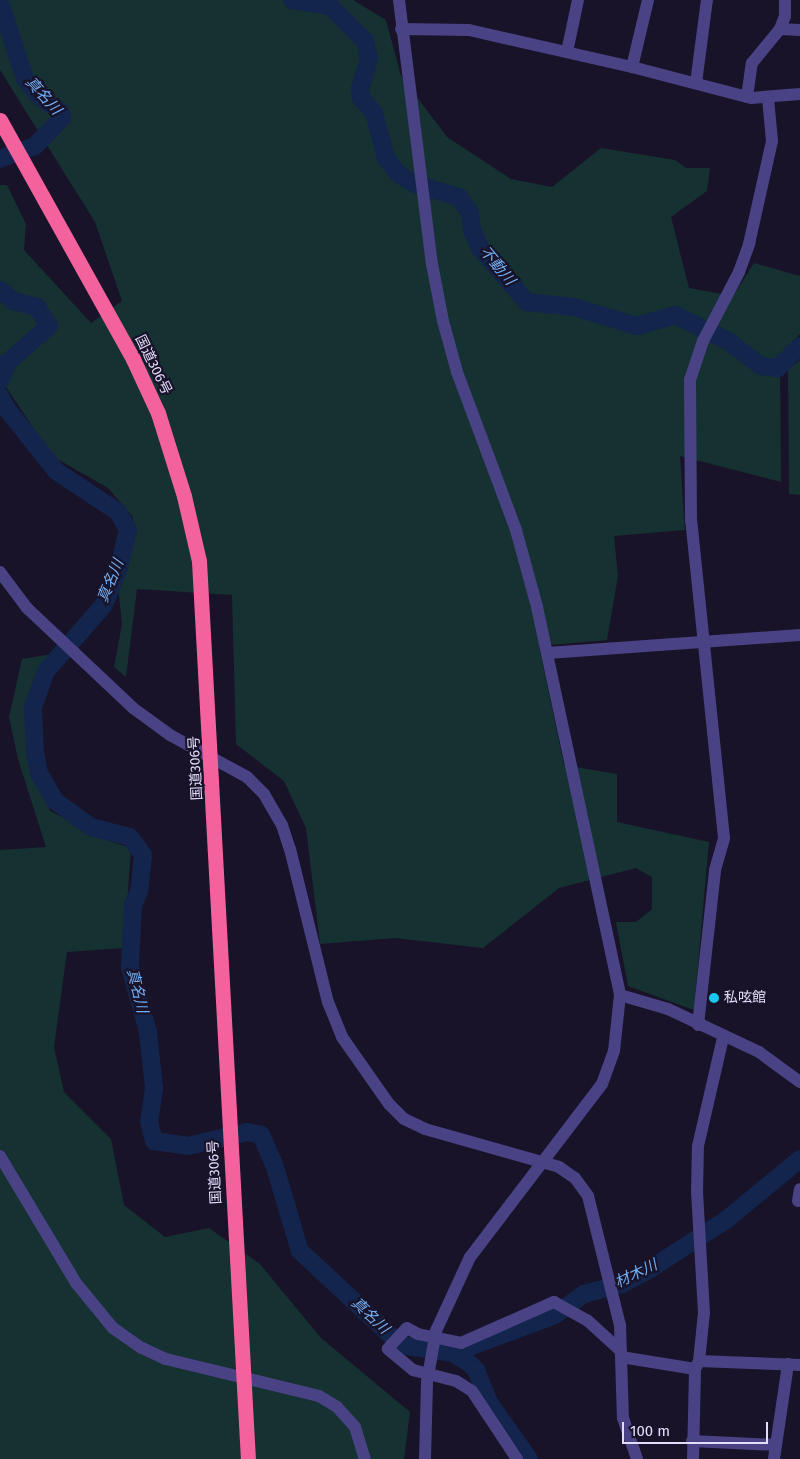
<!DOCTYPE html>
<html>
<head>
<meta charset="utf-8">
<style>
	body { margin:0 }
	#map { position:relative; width:800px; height:1459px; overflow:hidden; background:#181329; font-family:"Fira Sans","Noto Sans JP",sans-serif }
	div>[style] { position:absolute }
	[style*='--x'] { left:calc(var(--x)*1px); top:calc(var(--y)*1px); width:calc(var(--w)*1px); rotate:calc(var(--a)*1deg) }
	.green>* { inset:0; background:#163132 }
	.river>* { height:18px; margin:-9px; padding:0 9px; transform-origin:9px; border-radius:9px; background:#13254c }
	.minor>* { height:12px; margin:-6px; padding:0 6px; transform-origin:6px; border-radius:6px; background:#494284 }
	.highway>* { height:15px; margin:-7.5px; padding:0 7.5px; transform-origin:7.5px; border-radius:7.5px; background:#f3629d }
	.minor-bridge>* { height:12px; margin:-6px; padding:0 6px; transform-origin:6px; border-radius:6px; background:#494284 }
	.dots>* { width:14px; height:14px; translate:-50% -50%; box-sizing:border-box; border:2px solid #181329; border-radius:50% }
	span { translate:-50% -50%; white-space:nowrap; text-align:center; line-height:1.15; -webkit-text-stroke:4.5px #181329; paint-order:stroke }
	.street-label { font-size:14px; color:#e3ddfc }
	.poi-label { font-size:14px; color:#e3ddfc }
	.left { translate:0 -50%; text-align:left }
	.water-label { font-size:15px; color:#73aff4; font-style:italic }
	.scale { position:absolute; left:622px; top:1422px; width:146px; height:22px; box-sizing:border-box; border:2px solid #e3ddfc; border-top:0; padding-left:6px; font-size:15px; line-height:18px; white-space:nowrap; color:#e3ddfc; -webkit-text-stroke:4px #181329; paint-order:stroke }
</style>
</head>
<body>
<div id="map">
	<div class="green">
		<div style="clip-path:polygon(0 0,353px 0,386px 20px,401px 76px,447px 137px,511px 179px,552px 187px,601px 148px,675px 160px,686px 168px,710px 168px,707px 191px,671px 217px,689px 288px,733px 296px,754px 263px,800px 276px,800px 334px,780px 356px,781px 482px,680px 456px,685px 530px,614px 536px,618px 576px,607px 640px,539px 646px,564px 765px,617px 774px,617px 822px,709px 842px,694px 1010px,628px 986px,616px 922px,636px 922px,652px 909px,652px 877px,636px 868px,559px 888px,483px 948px,395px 938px,320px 944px,306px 828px,284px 781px,236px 744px,232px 595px,137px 589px,126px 677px,114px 667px,122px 624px,118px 585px,134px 543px,133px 517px,108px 488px,52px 456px,0 378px,0 185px,7px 185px,26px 224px,24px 250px,91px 323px,122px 301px,95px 222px,0 70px)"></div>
		<div style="clip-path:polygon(800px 360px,800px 495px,789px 494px,788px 370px)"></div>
		<div style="clip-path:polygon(58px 653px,43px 671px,29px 706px,29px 743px,38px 781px,50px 811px,112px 842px,131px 848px,124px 948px,67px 952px,54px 1047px,64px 1092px,111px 1139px,124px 1205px,165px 1237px,209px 1228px,260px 1264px,321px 1338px,410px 1412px,404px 1459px,0 1459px,0 850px,46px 847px,18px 759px,9px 717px,22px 659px)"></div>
	</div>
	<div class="river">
		<div style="--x:292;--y:0;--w:38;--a:9"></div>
		<div style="--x:330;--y:6;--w:49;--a:45"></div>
		<div style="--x:365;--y:41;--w:18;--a:77"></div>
		<div style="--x:369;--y:59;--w:30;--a:107"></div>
		<div style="--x:360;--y:88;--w:10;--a:84"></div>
		<div style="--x:361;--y:98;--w:20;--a:49"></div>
		<div style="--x:374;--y:113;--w:47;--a:75.1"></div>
		<div style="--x:386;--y:158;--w:22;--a:51"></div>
		<div style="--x:400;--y:175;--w:17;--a:31"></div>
		<div style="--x:415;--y:184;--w:46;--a:16.5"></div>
		<div style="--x:459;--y:197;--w:19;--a:55"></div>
		<div style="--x:470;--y:213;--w:17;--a:83"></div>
		<div style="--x:472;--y:230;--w:20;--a:66"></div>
		<div style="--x:480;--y:248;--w:72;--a:49"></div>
		<div style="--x:527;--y:302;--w:47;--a:6.1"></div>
		<div style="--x:574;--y:307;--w:66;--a:16.8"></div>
		<div style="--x:637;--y:326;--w:40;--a:-16"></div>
		<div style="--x:675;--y:315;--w:59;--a:26.1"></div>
		<div style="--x:728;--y:341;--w:41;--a:37.1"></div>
		<div style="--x:761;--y:366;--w:17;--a:7"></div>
		<div style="--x:778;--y:368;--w:31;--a:-45"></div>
		<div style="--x:0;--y:2;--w:81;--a:72"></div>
		<div style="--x:25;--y:79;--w:23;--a:50"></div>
		<div style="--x:40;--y:97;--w:24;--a:35"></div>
		<div style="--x:60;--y:111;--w:7;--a:74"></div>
		<div style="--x:62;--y:118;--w:39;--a:134"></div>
		<div style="--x:35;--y:146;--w:37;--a:160"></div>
		<div style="--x:0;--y:290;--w:17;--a:40"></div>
		<div style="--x:13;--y:301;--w:25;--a:14"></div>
		<div style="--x:37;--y:307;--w:22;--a:58"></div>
		<div style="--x:49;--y:326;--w:55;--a:138.7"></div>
		<div style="--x:8;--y:362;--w:21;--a:113"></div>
		<div style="--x:0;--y:396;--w:15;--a:62"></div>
		<div style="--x:7;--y:409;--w:79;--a:51.7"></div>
		<div style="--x:56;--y:471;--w:74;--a:33.5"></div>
		<div style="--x:118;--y:512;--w:21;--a:61"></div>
		<div style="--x:128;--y:530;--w:42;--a:103.7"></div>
		<div style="--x:118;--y:571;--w:38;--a:113"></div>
		<div style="--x:103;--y:606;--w:86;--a:131.2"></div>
		<div style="--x:46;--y:671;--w:38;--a:110"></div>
		<div style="--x:33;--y:707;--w:44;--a:87.4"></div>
		<div style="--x:35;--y:751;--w:22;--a:80"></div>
		<div style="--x:39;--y:773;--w:32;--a:60"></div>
		<div style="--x:55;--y:801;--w:44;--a:35.8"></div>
		<div style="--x:91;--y:827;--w:40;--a:14.4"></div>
		<div style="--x:130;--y:837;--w:22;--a:54"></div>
		<div style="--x:143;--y:855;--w:36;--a:96"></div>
		<div style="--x:139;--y:891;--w:15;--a:113"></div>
		<div style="--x:133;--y:905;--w:62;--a:92.8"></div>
		<div style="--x:130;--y:967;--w:67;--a:74.5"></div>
		<div style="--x:148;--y:1032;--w:56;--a:83.9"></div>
		<div style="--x:154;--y:1088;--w:34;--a:98"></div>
		<div style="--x:149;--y:1122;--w:20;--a:75"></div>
		<div style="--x:154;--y:1141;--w:34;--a:8"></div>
		<div style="--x:188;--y:1146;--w:61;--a:-13.3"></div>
		<div style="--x:247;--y:1132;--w:14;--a:12"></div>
		<div style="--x:261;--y:1135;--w:32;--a:66"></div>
		<div style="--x:274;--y:1164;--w:91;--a:73.4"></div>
		<div style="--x:300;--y:1251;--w:138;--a:42.9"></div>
		<div style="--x:401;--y:1345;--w:53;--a:8.7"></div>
		<div style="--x:453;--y:1353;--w:19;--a:32"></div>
		<div style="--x:469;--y:1363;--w:10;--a:45"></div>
		<div style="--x:476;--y:1370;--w:37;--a:68"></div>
		<div style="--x:490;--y:1404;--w:67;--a:54.7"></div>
		<div style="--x:453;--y:1353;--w:109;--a:-20.4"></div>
		<div style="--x:555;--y:1315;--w:36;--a:-36"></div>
		<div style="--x:584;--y:1294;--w:39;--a:-15"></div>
		<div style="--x:622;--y:1284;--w:32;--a:-28"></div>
		<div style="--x:650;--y:1269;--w:90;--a:-32.8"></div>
		<div style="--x:726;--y:1220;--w:96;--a:-39.5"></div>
	</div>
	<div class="minor">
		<div style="--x:399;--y:0;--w:266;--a:82.9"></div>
		<div style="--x:432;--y:264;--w:58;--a:79.1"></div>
		<div style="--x:443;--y:321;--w:53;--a:74.6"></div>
		<div style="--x:457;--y:372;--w:169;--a:69.5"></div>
		<div style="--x:516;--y:530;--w:80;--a:74.7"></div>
		<div style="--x:537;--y:607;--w:397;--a:77.9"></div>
		<div style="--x:620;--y:995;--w:56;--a:96.1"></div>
		<div style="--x:614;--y:1051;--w:35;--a:110"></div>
		<div style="--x:602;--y:1084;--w:218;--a:127.3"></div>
		<div style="--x:470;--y:1257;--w:81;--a:114.7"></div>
		<div style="--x:648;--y:0;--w:69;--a:103.4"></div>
		<div style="--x:632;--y:67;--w:123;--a:14.6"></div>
		<div style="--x:751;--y:98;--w:49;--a:-4.7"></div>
		<div style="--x:785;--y:0;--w:16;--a:90"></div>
		<div style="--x:785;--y:16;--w:14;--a:111"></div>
		<div style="--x:780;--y:29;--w:20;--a:3"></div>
		<div style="--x:401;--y:29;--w:68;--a:0.8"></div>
		<div style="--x:469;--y:30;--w:167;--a:12.8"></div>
		<div style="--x:567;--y:52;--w:53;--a:-78.1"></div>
		<div style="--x:696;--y:83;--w:84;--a:-82.5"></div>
		<div style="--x:747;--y:97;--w:34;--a:-82"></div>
		<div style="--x:752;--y:63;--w:44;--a:-50.5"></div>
		<div style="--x:0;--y:572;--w:45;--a:53.1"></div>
		<div style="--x:27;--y:608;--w:146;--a:43.3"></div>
		<div style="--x:133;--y:708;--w:46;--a:36.1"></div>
		<div style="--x:170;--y:735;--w:88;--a:28.6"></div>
		<div style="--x:247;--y:777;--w:24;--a:45"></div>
		<div style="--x:264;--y:794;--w:36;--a:60"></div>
		<div style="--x:282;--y:825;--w:25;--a:72"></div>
		<div style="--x:290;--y:849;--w:158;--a:76.1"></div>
		<div style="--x:328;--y:1002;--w:38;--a:68"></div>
		<div style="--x:342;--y:1037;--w:82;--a:55"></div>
		<div style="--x:389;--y:1104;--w:21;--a:45"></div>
		<div style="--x:404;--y:1119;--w:23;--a:25"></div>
		<div style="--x:425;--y:1129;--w:139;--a:15.8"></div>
		<div style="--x:559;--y:1167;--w:19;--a:35"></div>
		<div style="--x:575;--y:1178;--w:22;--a:54"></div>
		<div style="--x:588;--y:1196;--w:133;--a:76.1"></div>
		<div style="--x:620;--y:1325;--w:93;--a:88.2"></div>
		<div style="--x:623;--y:1418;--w:43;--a:71.1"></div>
		<div style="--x:548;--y:653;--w:253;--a:-4.1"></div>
		<div style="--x:620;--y:995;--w:50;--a:16.3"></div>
		<div style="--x:668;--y:1009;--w:101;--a:25.3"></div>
		<div style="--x:759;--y:1052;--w:51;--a:36.2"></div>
		<div style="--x:698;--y:1025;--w:156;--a:-83.7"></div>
		<div style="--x:715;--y:870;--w:33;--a:-74"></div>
		<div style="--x:724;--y:838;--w:319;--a:-95.9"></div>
		<div style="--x:691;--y:521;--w:141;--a:-90.4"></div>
		<div style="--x:690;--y:380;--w:41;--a:-71.6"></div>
		<div style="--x:703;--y:341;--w:78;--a:-62.4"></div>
		<div style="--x:739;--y:272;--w:30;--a:-70"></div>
		<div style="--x:749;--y:244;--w:106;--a:-77.4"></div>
		<div style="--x:772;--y:141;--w:43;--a:-95.3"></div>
		<div style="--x:0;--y:1156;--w:148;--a:59.1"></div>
		<div style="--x:76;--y:1283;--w:58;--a:50.6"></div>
		<div style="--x:113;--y:1328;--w:35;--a:35"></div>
		<div style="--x:142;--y:1348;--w:26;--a:25"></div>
		<div style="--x:166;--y:1359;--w:157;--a:13.6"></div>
		<div style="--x:319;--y:1396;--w:21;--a:31"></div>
		<div style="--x:337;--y:1407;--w:27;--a:48"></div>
		<div style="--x:355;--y:1427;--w:34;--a:73"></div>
		<div style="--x:798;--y:1201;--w:12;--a:-81"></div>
		<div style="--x:621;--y:1357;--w:75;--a:9.2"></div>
		<div style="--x:695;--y:1369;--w:9;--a:-63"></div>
		<div style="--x:699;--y:1361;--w:48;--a:-84.1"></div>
		<div style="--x:704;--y:1313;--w:121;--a:-93.3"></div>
		<div style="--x:697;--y:1192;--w:46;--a:-88.8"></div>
		<div style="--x:698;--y:1146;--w:111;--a:-77"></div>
		<div style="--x:699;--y:1361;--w:101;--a:2.3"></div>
		<div style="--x:692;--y:1441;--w:84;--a:2.7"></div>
		<div style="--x:425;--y:1459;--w:77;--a:-88.5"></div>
		<div style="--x:517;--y:1459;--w:82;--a:-123.5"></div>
		<div style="--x:472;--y:1391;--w:19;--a:-148"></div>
		<div style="--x:456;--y:1381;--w:44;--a:-165.7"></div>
		<div style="--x:413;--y:1370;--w:33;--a:-140"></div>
		<div style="--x:388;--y:1349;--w:5;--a:-53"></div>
		<div style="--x:391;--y:1345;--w:23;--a:-47"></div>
		<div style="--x:407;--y:1328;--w:13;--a:29"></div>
		<div style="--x:418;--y:1334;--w:44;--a:11.8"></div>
		<div style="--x:461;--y:1343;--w:102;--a:-23.8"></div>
		<div style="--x:554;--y:1302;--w:38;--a:29"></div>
		<div style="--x:587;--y:1320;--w:46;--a:42.4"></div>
		<div style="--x:693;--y:1459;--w:90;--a:-88.7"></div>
		<div style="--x:774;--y:1459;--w:96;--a:-81.6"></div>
	</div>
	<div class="highway">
		<div style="--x:0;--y:120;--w:274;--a:60.9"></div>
		<div style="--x:133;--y:359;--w:60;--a:65.2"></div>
		<div style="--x:158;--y:413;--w:87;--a:72.6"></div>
		<div style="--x:184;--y:496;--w:67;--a:77"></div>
		<div style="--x:199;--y:561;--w:899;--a:86.88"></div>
	</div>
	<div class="minor-bridge">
		<div style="--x:427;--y:1382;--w:52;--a:-80"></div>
	</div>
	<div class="dots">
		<div style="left:714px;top:998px;background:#18c8ed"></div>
	</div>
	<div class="street-label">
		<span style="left:153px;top:365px;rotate:64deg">国道306号</span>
		<span style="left:196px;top:768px;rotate:-93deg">国道306号</span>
		<span style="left:215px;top:1172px;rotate:-93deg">国道306号</span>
	</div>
	<div class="poi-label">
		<span class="left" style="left:724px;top:998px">私呟館</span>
	</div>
	<div class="water-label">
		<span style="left:43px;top:96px;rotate:48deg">真名川</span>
		<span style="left:497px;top:266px;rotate:50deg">不動川</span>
		<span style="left:111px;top:581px;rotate:-68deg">真名川</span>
		<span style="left:137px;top:991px;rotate:76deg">真名川</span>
		<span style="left:636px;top:1274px;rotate:-26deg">材木川</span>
		<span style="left:370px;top:1316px;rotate:43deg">真名川</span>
	</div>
	<div class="scale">100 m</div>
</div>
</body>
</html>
